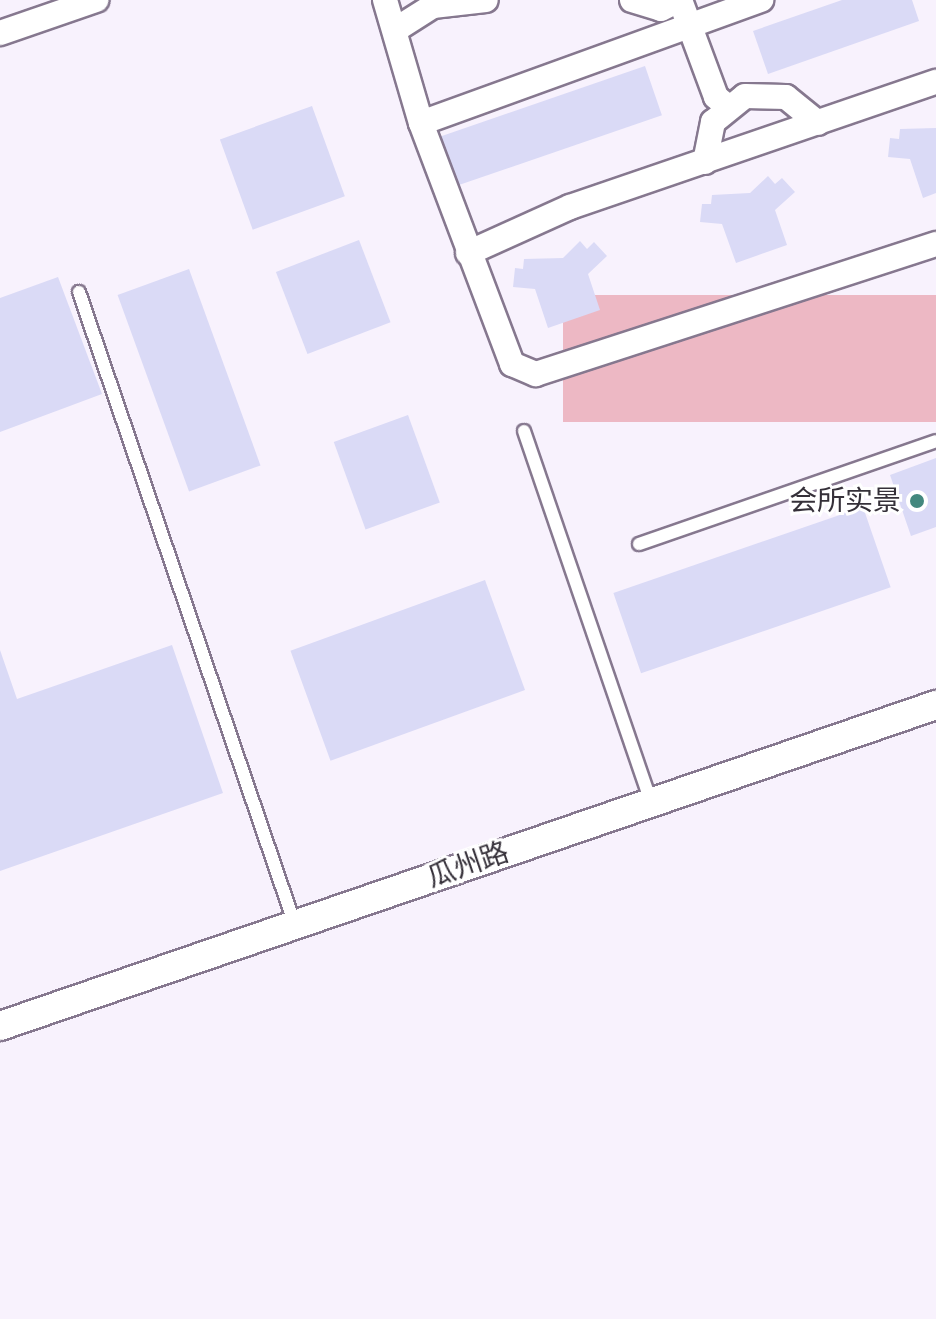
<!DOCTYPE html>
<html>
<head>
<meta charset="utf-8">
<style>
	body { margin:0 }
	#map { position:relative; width:936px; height:1319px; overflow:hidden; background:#f8f2fd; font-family:Rubik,"Noto Sans SC",sans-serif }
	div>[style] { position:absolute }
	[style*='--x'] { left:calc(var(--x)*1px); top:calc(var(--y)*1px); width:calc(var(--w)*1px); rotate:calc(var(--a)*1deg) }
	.green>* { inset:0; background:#edb8c4; transform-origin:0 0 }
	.building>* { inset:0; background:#dadaf6; transform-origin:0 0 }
	.roads { filter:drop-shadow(2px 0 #86788f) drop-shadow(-2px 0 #86788f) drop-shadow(0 2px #86788f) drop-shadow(0 -2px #86788f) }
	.service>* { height:12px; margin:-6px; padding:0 6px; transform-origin:6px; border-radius:6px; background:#fff }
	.minor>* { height:24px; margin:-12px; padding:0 12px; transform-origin:12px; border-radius:12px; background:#fff }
	.tertiary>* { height:28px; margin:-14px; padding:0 14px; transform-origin:14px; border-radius:14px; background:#fff }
	.dots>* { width:22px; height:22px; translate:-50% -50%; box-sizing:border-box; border:4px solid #fff; border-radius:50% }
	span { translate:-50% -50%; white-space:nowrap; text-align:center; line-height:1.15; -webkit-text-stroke:6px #fff; paint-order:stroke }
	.poi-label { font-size:28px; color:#353039 }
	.right { translate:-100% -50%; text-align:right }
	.street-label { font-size:28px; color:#353039 }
</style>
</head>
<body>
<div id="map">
	<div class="green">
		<div style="left:936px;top:295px;width:127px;height:373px;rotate:90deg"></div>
	</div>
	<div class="building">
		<div style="clip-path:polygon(842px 0,912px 0,919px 21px,768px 74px,753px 31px)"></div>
		<div style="left:645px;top:66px;width:52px;height:224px;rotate:71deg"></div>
		<div style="left:312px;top:106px;width:96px;height:98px;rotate:70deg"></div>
		<div style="clip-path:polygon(936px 128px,936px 193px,923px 198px,910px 159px,888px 157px,890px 138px,899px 139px,900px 129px)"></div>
		<div style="clip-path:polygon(768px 176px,775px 184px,782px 178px,795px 192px,775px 210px,787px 245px,736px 263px,722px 224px,700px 222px,702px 204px,711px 204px,712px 195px,750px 193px)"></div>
		<div style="left:359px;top:240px;width:88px;height:89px;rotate:69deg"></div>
		<div style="clip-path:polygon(580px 241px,587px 249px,594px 242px,607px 256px,588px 274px,600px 310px,548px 328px,535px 289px,513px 287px,515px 268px,523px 269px,524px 259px,563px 258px)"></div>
		<div style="left:189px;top:269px;width:209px;height:76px;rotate:70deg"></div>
		<div style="clip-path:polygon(58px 277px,102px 394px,0 432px,0 298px)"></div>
		<div style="left:408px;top:415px;width:93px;height:79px;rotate:70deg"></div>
		<div style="clip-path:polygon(936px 458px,936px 527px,911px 536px,890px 475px)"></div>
		<div style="left:863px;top:507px;width:85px;height:264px;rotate:71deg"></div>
		<div style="left:485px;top:580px;width:117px;height:207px;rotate:70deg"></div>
		<div style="clip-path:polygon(172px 645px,223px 793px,0 871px,0 650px,17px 699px)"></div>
	</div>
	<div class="roads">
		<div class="service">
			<div style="--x:79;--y:292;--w:669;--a:71.16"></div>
			<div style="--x:524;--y:431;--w:392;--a:71.1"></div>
			<div style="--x:639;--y:544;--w:314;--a:-19.1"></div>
		</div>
		<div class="minor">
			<div style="--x:385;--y:0;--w:128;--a:73.7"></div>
			<div style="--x:421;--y:123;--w:258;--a:69.3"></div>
			<div style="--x:512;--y:364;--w:26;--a:23"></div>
			<div style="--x:536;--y:374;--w:421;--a:-18"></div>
			<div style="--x:632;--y:0;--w:30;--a:17"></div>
			<div style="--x:661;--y:9;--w:20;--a:-27"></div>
			<div style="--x:680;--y:0;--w:103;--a:69.6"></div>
			<div style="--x:716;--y:97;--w:14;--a:39"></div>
			<div style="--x:395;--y:30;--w:45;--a:-32.3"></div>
			<div style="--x:433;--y:6;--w:53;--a:-6.5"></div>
			<div style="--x:0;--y:33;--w:102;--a:-19"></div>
			<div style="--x:421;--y:123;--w:362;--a:-19.9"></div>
			<div style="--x:705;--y:162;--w:41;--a:-78.7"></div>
			<div style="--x:713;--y:122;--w:41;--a:-39.1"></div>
			<div style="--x:745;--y:96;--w:41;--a:1.4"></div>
			<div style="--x:786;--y:97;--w:41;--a:39.1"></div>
			<div style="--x:468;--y:253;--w:112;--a:-24.3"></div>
			<div style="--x:570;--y:207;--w:387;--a:-18.9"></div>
		</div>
		<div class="tertiary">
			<div style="--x:0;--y:1026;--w:990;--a:-18.93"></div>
		</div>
	</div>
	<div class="dots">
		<div style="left:917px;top:501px;background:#43887e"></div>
	</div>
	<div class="poi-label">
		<span class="right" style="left:901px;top:501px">会所实景</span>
	</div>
	<div class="street-label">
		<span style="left:468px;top:865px;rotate:-19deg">瓜州路</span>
	</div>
</div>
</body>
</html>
